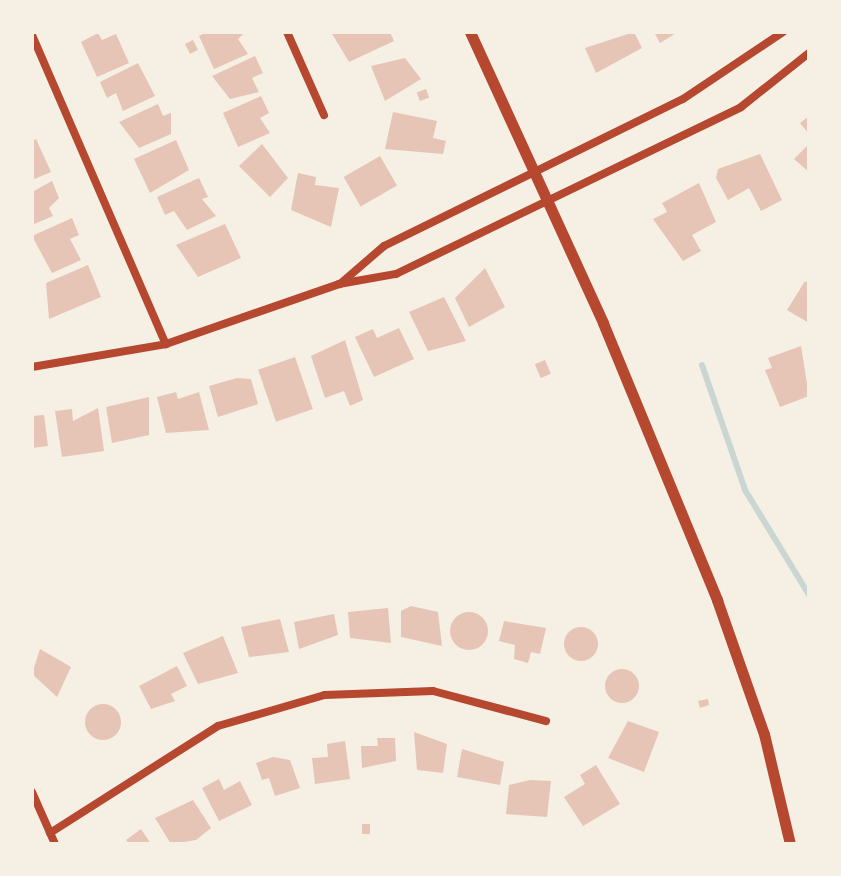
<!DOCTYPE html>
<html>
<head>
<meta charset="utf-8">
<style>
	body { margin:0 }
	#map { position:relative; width:841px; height:876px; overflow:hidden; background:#f6efe4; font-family:"Noto Serif",serif }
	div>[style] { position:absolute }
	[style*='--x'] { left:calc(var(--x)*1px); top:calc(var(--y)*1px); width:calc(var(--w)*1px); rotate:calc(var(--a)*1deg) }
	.stream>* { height:6px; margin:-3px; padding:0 3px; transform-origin:3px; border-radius:3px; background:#c9d6d2 }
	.building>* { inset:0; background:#e6c5b7; transform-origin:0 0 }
	.round { border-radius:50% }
	.minor>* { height:8px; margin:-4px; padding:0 4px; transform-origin:4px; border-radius:4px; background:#b5482f }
	.secondary>* { height:11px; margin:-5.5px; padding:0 5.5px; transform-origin:5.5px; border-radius:5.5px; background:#b5482f }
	span { translate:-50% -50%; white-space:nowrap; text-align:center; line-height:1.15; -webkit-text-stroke:7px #f6efe4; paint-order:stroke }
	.frame { position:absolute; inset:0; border:34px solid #f6efe4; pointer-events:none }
</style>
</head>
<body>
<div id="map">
	<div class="stream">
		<div style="--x:702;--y:365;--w:132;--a:71"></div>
		<div style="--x:745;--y:490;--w:123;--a:58.6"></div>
	</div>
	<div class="building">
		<div style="clip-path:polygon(207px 32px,245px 32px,238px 39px,248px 54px,214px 69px,199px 36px)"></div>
		<div style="clip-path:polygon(331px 32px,390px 32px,394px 41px,349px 62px)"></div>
		<div style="clip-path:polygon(634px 32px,642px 48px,596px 73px,585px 48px)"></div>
		<div style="clip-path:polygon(654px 32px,678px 32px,660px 43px)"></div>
		<div style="clip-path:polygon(98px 33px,102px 40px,116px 34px,129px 63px,97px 77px,81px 42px)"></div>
		<div style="left:193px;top:40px;width:11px;height:9px;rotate:63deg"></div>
		<div style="clip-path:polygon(255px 56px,263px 73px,252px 78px,259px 92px,230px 99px,212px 76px)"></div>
		<div style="clip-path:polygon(405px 58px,421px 79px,385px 101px,371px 66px)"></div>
		<div style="clip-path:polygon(138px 63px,155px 96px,123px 111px,116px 93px,107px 98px,100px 82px)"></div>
		<div style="left:426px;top:89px;width:9px;height:10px;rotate:69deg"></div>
		<div style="clip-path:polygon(261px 96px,269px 113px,260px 118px,270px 133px,238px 147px,223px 113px)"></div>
		<div style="clip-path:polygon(158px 104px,163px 116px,171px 113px,171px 134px,139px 148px,119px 122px)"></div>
		<div style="clip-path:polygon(393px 112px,437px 121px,433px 138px,446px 141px,443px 154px,385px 149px)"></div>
		<div style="clip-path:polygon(809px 116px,809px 134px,800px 123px)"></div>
		<div style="clip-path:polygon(36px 139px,51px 172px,32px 180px,32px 141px)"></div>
		<div style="clip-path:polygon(176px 140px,189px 170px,150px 193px,134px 159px)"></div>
		<div style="clip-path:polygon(262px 144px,288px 178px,270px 197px,239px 166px)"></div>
		<div style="clip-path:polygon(809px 144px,809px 172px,794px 159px)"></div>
		<div style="clip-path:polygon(760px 154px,782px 200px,761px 211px,749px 188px,728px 200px,716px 178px,718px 169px)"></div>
		<div style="left:380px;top:156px;width:34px;height:42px;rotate:60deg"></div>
		<div style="clip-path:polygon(298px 173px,316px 177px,315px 185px,339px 188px,331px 227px,291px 210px)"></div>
		<div style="clip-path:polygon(199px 178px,208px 197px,202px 199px,216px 216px,187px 230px,174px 211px,165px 215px,157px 197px)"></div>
		<div style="clip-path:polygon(52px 181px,59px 198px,49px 208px,53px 216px,32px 225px,32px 192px)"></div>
		<div style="clip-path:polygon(699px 183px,716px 222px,692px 235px,701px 251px,683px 261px,653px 219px,667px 212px,662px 203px)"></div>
		<div style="clip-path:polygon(72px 218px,79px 235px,70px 239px,81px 260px,52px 273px,32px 236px)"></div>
		<div style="clip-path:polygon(225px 224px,241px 258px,198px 277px,176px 245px)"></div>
		<div style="clip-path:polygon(88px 265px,101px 297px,49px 319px,46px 283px)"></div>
		<div style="clip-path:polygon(485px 268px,505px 307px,469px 327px,455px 298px)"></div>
		<div style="clip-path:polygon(805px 281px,809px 284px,809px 323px,787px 310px)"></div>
		<div style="clip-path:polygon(444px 297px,466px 341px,428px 351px,409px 312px)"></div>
		<div style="clip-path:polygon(399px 328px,414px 359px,374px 377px,355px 337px,373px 329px,377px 338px)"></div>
		<div style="clip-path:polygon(345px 340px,363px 400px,350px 406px,344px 391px,325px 398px,311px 356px)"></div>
		<div style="clip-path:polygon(801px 346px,809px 396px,780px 407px,765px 370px,772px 368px,768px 358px)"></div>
		<div style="left:295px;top:357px;width:55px;height:39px;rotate:71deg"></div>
		<div style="left:545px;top:360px;width:15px;height:11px;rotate:67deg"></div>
		<div style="clip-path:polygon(237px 378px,251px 379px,258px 404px,218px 417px,209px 386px)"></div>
		<div style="clip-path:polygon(176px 392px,178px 399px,199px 392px,209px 430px,166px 433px,157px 397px)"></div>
		<div style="clip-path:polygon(149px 397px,149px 435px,112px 443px,106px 407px)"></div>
		<div style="clip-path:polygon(98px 408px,104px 451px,62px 457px,55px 411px,72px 409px,73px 421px)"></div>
		<div style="clip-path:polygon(44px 415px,48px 446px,32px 448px,32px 416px)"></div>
		<div style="clip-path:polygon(411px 606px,438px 612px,442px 646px,401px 637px,401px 611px)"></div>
		<div style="clip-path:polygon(388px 608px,391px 643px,350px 638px,348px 612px)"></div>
		<div class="round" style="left:450px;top:612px;width:38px;height:38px"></div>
		<div style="clip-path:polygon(334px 614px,338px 635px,299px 649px,294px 622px)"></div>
		<div style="clip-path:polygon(280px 619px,289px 652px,249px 657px,241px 627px)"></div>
		<div style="clip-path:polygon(504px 621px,546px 628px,540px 654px,531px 652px,528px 663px,514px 659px,515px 645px,499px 641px)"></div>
		<div class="round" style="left:564px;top:627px;width:34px;height:34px"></div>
		<div style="clip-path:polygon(223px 636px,238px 673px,198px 684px,183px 653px)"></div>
		<div style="clip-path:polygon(40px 649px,71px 667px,57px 697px,32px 674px)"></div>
		<div style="clip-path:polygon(177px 666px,187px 686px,171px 694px,175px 701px,151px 709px,139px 686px)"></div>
		<div class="round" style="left:605px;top:669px;width:34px;height:34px"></div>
		<div style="clip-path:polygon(708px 699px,709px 705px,700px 708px,698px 701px)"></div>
		<div class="round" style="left:85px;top:704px;width:36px;height:36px"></div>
		<div style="clip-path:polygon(628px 721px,659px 732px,644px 772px,608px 758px)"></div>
		<div style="clip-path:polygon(414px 732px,447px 744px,443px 773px,417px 770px)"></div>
		<div style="clip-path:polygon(377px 738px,395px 738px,396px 761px,362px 768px,361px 746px,378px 746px)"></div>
		<div style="clip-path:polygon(345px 741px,350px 779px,315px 784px,312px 758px,328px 757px,327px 744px)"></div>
		<div style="clip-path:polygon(462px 749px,504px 762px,500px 785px,457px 777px)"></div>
		<div style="clip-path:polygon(273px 757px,290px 760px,300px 788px,275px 796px,269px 778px,262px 780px,256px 763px)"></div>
		<div style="clip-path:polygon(596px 765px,620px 804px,583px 826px,564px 797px,585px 784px,580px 775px)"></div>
		<div style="clip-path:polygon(219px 779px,224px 790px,240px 781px,252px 805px,219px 821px,202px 788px)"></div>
		<div style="clip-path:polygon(530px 780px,551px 781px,547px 817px,506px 814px,509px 785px)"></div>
		<div style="clip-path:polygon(193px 800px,211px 828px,196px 840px,171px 844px,155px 818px)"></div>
		<div style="left:362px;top:824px;width:8px;height:10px"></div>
		<div style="clip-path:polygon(141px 829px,151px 844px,129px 844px,126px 840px)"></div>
	</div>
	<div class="minor">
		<div style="--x:287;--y:32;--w:91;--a:66"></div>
		<div style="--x:32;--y:35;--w:337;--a:66.6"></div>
		<div style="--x:340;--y:284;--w:58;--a:-40.8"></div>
		<div style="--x:384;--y:246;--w:333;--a:-26.2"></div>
		<div style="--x:683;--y:99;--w:120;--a:-33.8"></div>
		<div style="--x:32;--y:367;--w:136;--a:-9.7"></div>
		<div style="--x:166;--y:344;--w:183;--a:-19.1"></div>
		<div style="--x:339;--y:284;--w:58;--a:-10"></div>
		<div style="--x:396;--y:274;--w:383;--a:-25.8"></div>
		<div style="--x:741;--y:107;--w:87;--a:-38.5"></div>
		<div style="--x:32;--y:792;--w:57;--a:66.1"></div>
		<div style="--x:50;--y:833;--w:199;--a:-32.5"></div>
		<div style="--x:218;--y:726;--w:111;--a:-16.2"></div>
		<div style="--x:325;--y:695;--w:108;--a:-2.1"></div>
		<div style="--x:433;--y:691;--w:117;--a:14.9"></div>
	</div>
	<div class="secondary">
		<div style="--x:470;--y:32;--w:320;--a:65.4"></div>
		<div style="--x:603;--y:323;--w:300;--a:67.6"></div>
		<div style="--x:717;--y:600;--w:142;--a:70.7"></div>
		<div style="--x:764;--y:734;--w:113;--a:76.7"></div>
	</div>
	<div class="frame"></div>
</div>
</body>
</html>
